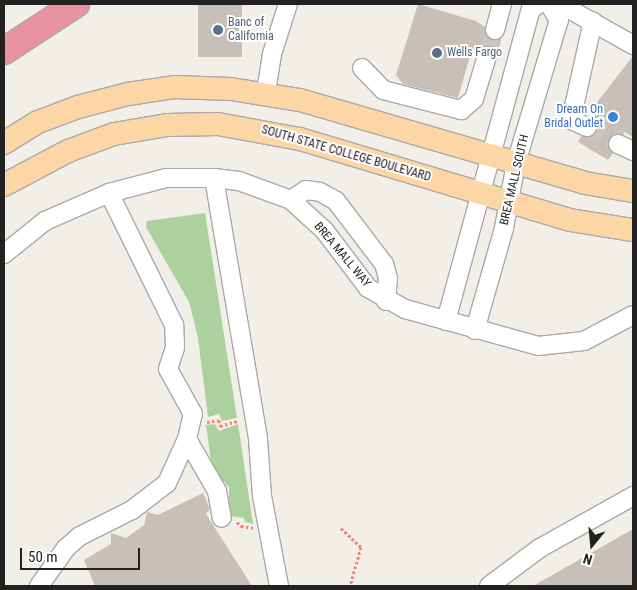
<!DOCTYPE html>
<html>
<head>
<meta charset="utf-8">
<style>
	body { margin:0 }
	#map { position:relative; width:637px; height:590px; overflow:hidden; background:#f2efe9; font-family:"Roboto Condensed",sans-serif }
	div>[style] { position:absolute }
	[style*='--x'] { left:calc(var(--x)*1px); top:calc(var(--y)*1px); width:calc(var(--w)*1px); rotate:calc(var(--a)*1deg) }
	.forest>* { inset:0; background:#add19e }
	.building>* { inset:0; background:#c7bfb8; transform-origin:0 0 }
	.minor-tunnel>* { height:18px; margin-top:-9px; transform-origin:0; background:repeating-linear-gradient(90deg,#c8c6c1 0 18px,transparent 0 27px) }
	.path>* { height:3px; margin-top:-1.5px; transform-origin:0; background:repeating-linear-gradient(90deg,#fa8072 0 2.5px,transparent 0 5px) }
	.roads { filter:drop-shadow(1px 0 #a9a9a9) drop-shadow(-1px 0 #a9a9a9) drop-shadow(0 1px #a9a9a9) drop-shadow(0 -1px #a9a9a9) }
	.minor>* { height:18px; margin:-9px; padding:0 9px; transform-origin:9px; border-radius:9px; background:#fff }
	.major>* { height:22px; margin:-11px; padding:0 11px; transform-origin:11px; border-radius:11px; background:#fcd6a4 }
	.highway>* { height:26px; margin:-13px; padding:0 13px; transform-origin:13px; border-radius:13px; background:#e892a2 }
	.dots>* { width:14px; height:14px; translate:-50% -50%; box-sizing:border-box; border:2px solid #fff; border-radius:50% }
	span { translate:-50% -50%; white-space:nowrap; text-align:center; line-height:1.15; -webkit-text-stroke:4px #fff; paint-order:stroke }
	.service-label { font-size:12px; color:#4e5e75 }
	.left { translate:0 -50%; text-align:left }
	.shop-label { font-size:12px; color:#366cbe }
	.right { translate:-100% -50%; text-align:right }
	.street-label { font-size:12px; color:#222 }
	.frame { position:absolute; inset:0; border:5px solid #222; pointer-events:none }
	.north { position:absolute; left:567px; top:520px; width:50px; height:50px; -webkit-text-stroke:4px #fff; paint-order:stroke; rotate:197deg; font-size:14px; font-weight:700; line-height:20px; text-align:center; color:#222 }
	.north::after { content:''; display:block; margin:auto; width:18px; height:22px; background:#222; clip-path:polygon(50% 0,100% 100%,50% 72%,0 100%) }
	.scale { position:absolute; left:20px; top:548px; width:120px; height:22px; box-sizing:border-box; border:2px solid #222; border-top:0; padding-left:6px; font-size:15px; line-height:18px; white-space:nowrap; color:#222; -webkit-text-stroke:4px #fff; paint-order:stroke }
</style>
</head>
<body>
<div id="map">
	<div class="forest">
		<div style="clip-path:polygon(205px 213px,237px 418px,222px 421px,219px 414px,208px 417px,198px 338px,189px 302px,146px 227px,147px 221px)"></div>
		<div style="clip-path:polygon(215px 424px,219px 431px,238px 424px,253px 524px,245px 522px,244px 518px,229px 516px,229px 487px,212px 469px,206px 425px)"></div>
	</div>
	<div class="building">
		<div style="left:198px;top:4px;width:44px;height:53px"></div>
		<div style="clip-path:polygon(418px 4px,476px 21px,485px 27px,488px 38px,501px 39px,497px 54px,490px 46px,480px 48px,477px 53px,471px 52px,458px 98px,403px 84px,396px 75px)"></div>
		<div style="clip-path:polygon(633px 56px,633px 137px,625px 132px,623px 135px,612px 136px,607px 144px,613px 153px,608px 160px,578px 142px,581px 136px,589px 137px,596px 132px,597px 125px,592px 118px,598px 101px)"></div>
		<div style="clip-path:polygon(203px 493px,210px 509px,206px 514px,252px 586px,95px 586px,84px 560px,111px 544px,111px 533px,126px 538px,144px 525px,147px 512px,158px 515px)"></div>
		<div style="clip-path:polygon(633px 529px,633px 586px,533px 586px)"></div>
	</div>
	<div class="minor-tunnel">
		<div style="--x:487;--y:56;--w:27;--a:-73"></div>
		<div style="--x:587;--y:127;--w:35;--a:29"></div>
	</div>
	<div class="path">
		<div style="--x:207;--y:422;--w:12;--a:-9"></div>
		<div style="--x:219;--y:420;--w:6;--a:81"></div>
		<div style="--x:220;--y:426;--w:19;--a:-16"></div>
		<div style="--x:237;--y:522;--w:6;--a:45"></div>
		<div style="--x:241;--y:526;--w:12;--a:9"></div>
		<div style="--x:341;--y:528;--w:28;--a:44"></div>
		<div style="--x:361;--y:547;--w:41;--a:105.8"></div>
	</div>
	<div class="roads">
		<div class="minor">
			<div style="--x:560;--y:4;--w:84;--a:29.3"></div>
			<div style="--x:495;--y:30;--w:27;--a:-75"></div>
			<div style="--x:362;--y:68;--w:30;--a:46"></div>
			<div style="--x:383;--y:90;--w:81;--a:14.4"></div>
			<div style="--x:461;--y:110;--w:17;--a:-40"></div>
			<div style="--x:474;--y:99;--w:45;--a:-73.2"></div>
			<div style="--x:266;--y:92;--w:38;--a:-81"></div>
			<div style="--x:272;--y:54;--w:52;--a:-72.3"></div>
			<div style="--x:587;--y:127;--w:17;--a:-156"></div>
			<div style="--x:571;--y:120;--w:101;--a:-77.5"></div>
			<div style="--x:618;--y:144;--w:17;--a:25"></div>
			<div style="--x:214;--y:178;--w:265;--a:80.4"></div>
			<div style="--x:258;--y:439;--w:57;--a:86"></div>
			<div style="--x:262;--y:496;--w:92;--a:79.3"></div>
			<div style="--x:291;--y:200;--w:18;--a:-34"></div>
			<div style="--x:306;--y:190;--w:14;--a:8"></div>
			<div style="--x:320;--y:192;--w:18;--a:29"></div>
			<div style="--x:336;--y:201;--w:79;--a:52.7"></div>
			<div style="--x:384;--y:264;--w:15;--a:74"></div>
			<div style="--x:388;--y:278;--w:23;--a:95"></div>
			<div style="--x:4;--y:254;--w:53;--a:-38.8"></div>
			<div style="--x:45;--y:221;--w:70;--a:-23.6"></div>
			<div style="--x:109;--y:193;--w:59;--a:-14.7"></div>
			<div style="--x:166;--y:178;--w:48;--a:0"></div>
			<div style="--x:214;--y:178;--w:25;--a:7"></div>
			<div style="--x:239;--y:181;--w:55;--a:20.1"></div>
			<div style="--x:291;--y:200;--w:45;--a:42.3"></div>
			<div style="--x:324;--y:230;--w:73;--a:52.8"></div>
			<div style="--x:368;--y:288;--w:43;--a:29.6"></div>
			<div style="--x:405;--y:309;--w:138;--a:15.5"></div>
			<div style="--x:538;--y:346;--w:46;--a:-6.2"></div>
			<div style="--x:584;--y:341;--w:55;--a:-28"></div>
			<div style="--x:446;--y:321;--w:323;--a:-74.8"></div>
			<div style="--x:531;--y:9;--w:9;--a:-32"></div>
			<div style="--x:475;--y:330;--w:106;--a:-74.1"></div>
			<div style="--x:504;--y:228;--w:66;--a:-79.5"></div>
			<div style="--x:516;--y:163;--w:149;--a:-73.3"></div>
			<div style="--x:559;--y:20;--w:19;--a:-122"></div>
			<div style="--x:187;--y:439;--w:60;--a:60"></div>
			<div style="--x:217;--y:491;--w:27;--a:80"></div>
			<div style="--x:39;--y:586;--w:47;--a:-54.6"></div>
			<div style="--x:66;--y:548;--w:18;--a:-41"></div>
			<div style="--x:80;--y:536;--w:58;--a:-26.6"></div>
			<div style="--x:132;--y:510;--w:44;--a:-37.6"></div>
			<div style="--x:167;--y:483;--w:48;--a:-65.6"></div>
			<div style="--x:187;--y:439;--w:26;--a:-77"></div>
			<div style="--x:193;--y:414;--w:51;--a:-119.1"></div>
			<div style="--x:168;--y:369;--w:22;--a:-72"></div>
			<div style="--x:175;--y:348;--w:23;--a:-92"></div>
			<div style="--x:174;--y:325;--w:147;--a:-116.2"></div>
			<div style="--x:489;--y:586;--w:64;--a:-36.7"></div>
			<div style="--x:540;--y:548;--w:107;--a:-29.2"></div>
		</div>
		<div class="major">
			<div style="--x:4;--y:143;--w:40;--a:-32"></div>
			<div style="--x:38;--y:122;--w:43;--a:-20.6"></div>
			<div style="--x:78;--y:107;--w:52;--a:-14.6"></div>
			<div style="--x:128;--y:94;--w:48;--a:-8.5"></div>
			<div style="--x:175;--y:87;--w:56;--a:2"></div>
			<div style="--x:231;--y:89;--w:70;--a:9.1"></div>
			<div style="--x:300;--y:100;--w:297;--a:16.2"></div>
			<div style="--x:585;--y:183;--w:49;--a:9.5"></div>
			<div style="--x:4;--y:185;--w:72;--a:-28"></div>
			<div style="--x:68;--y:151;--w:49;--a:-20.3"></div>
			<div style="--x:114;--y:134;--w:54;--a:-9.6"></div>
			<div style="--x:167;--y:125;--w:51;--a:-1.1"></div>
			<div style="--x:218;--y:124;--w:83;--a:10.4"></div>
			<div style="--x:300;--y:139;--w:282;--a:16.7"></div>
			<div style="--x:570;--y:220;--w:64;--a:9"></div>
		</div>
		<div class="highway">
			<div style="--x:4;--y:51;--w:86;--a:-33.1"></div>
		</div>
	</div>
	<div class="dots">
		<div style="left:218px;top:30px;background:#5c6f8a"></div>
		<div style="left:437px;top:53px;background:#5c6f8a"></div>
		<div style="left:613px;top:117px;background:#3f7fe0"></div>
	</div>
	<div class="service-label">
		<span class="left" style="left:228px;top:30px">Banc of<br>California</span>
		<span class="left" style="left:447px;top:53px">Wells Fargo</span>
	</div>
	<div class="shop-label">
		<span class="right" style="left:603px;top:117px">Dream On<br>Bridal Outlet</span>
	</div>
	<div class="street-label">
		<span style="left:346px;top:154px;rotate:16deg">SOUTH STATE COLLEGE BOULEVARD</span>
		<span style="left:515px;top:180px;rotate:-77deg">BREA MALL SOUTH</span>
		<span style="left:342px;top:255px;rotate:50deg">BREA MALL WAY</span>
	</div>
	<div class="frame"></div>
	<div class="north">N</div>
	<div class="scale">50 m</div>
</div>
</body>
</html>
